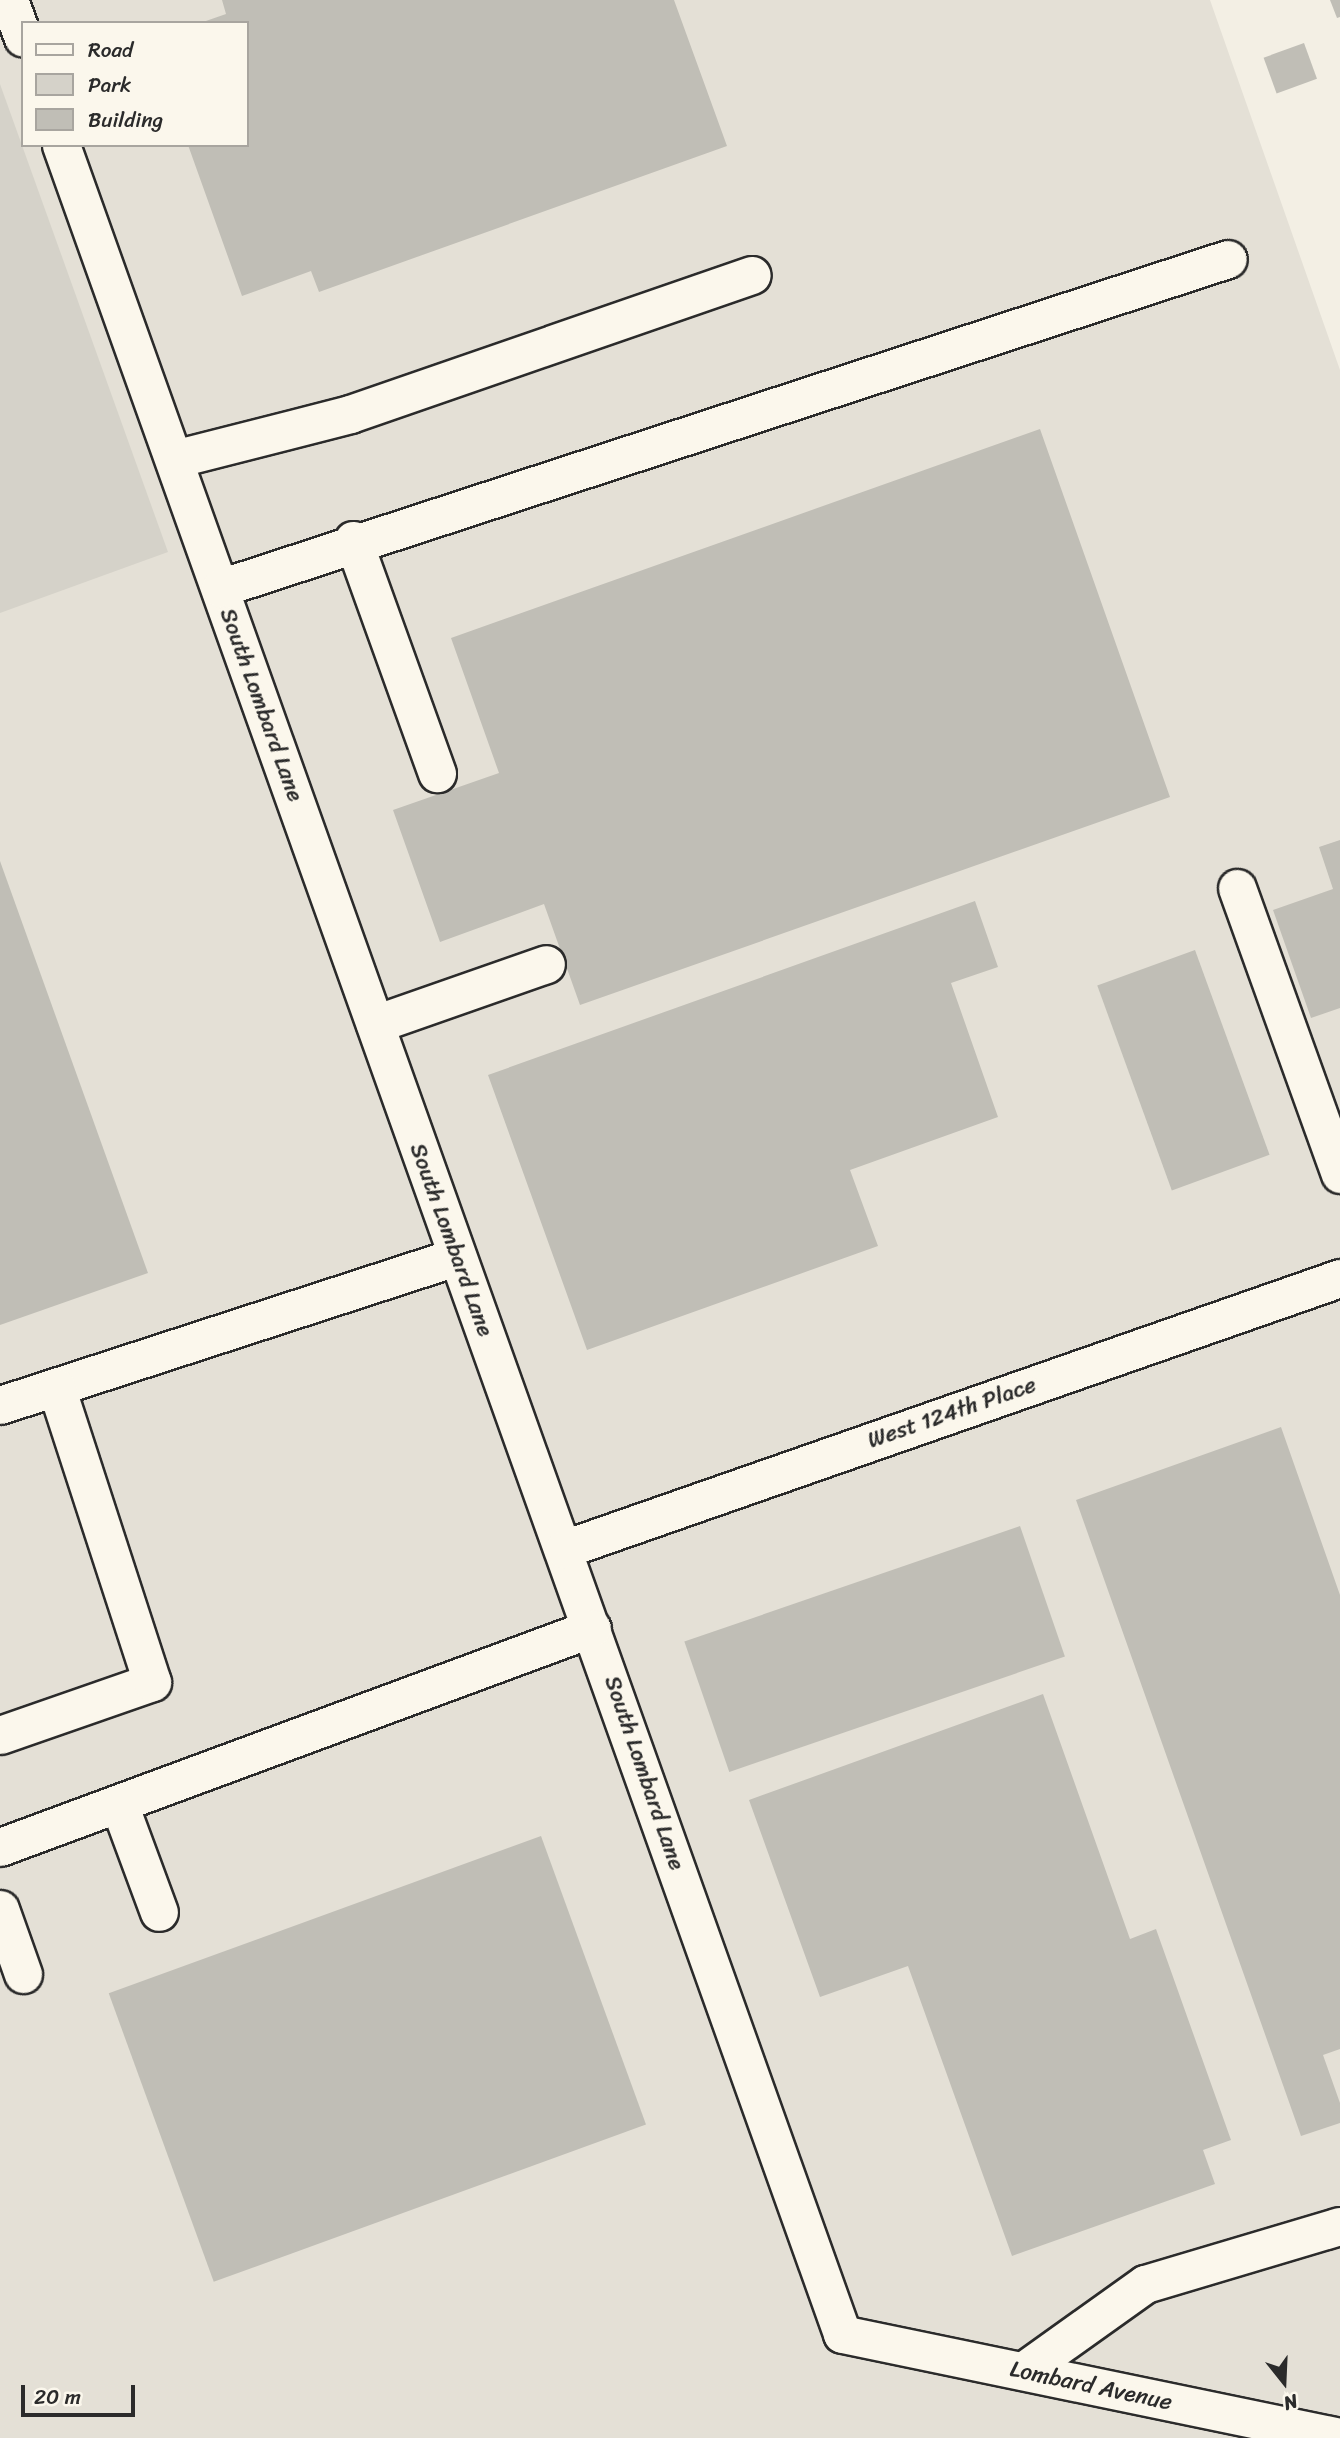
<!DOCTYPE html>
<html>
<head>
<meta charset="utf-8">
<style>
	body { margin:0 }
	#map { position:relative; width:1340px; height:2438px; overflow:hidden; background:#f3efe4; font-family:Sriracha,sans-serif }
	div>[style] { position:absolute }
	[style*='--x'] { left:calc(var(--x)*1px); top:calc(var(--y)*1px); width:calc(var(--w)*1px); rotate:calc(var(--a)*1deg) }
	.built>* { inset:0; background:#e4e0d6 }
	.green>* { inset:0; background:#d5d2c9 }
	.building>* { inset:0; background:#c0beb6; transform-origin:0 0 }
	.roads { filter:drop-shadow(2px 0 #2b2b2b) drop-shadow(-2px 0 #2b2b2b) drop-shadow(0 2px #2b2b2b) drop-shadow(0 -2px #2b2b2b) }
	.minor>* { height:37px; margin:-18.5px; padding:0 18.5px; transform-origin:18.5px; border-radius:18.5px; background:#fbf7ec }
	span { translate:-50% -50%; white-space:nowrap; text-align:center; line-height:1.15; -webkit-text-stroke:7px #fbf7ec; paint-order:stroke }
	.street-label { font-size:23px; color:#2b2b2b }
	.legend { position:absolute; left:21px; top:21px; width:228px; height:126px; box-sizing:border-box; background:#fbf7ec; border:2px solid #a8a59f; margin:0; padding:9px 12px; list-style:none; font-size:21px; color:#2b2b2b }
	.legend li { display:flex; align-items:center; gap:14px; height:35px }
	.legend b { width:35px; border:2px solid #a8a59f }
	.north { position:absolute; left:1249px; top:2347px; width:70px; height:70px; -webkit-text-stroke:5px #fbf7ec; paint-order:stroke; rotate:162deg; font-size:19px; font-weight:700; line-height:28px; text-align:center; color:#2b2b2b }
	.north::after { content:''; display:block; margin:auto; width:24px; height:32px; background:#2b2b2b; clip-path:polygon(50% 0,100% 100%,50% 72%,0 100%) }
	.scale { position:absolute; left:21px; top:2385px; width:114px; height:32px; box-sizing:border-box; border:4px solid #2b2b2b; border-top:0; padding-left:9px; font-size:21px; line-height:24px; white-space:nowrap; color:#2b2b2b; -webkit-text-stroke:5px #fbf7ec; paint-order:stroke }
</style>
</head>
<body>
<div id="map">
	<div class="built">
		<div style="clip-path:polygon(evenodd,0 0,1210px 0,1340px 370px,1340px 2438px,0 2438px,0 0,23px 23px,247px 23px,247px 145px,23px 145px,23px 23px)"></div>
	</div>
	<div class="green">
		<div style="clip-path:polygon(0 84px,168px 552px,0 613px)"></div>
	</div>
	<div class="building">
		<div style="clip-path:polygon(222px 0,674px 0,727px 146px,319px 292px,311px 271px,242px 296px,188px 145px,247px 145px,247px 23px,203px 22px,226px 14px)"></div>
		<div style="clip-path:polygon(1330px 0,1340px 0,1340px 17px,1337px 18px)"></div>
		<div style="left:1304px;top:43px;width:38px;height:43px;rotate:70deg"></div>
		<div style="clip-path:polygon(1040px 429px,1170px 797px,580px 1005px,544px 904px,440px 942px,393px 810px,499px 773px,451px 638px)"></div>
		<div style="clip-path:polygon(1340px 840px,1340px 1008px,1311px 1018px,1273px 910px,1333px 889px,1319px 847px)"></div>
		<div style="clip-path:polygon(0 861px,148px 1273px,0 1325px)"></div>
		<div style="clip-path:polygon(975px 901px,998px 967px,951px 983px,998px 1117px,850px 1170px,878px 1246px,587px 1350px,488px 1075px)"></div>
		<div style="left:1195px;top:950px;width:218px;height:104px;rotate:70deg"></div>
		<div style="clip-path:polygon(1281px 1427px,1340px 1595px,1340px 2049px,1323px 2055px,1340px 2103px,1340px 2123px,1301px 2136px,1076px 1500px)"></div>
		<div style="left:1020px;top:1526px;width:138px;height:355px;rotate:71deg"></div>
		<div style="clip-path:polygon(1043px 1694px,1130px 1939px,1156px 1929px,1231px 2140px,1203px 2150px,1215px 2184px,1012px 2256px,908px 1966px,820px 1997px,749px 1800px)"></div>
		<div style="left:541px;top:1836px;width:307px;height:460px;rotate:70deg"></div>
	</div>
	<div class="roads">
		<div class="minor">
			<div style="--x:9;--y:0;--w:40;--a:69.8"></div>
			<div style="--x:61;--y:145;--w:2324;--a:70.36"></div>
			<div style="--x:842;--y:2334;--w:509;--a:11.69"></div>
			<div style="--x:174;--y:459;--w:182;--a:-14.3"></div>
			<div style="--x:350;--y:414;--w:425;--a:-19.1"></div>
			<div style="--x:353;--y:540;--w:248;--a:70.2"></div>
			<div style="--x:220;--y:588;--w:1060;--a:-18.08"></div>
			<div style="--x:1237;--y:888;--w:304;--a:70.2"></div>
			<div style="--x:375;--y:1024;--w:181;--a:-19.3"></div>
			<div style="--x:0;--y:1405;--w:479;--a:-18"></div>
			<div style="--x:564;--y:1549;--w:822;--a:-19.25"></div>
			<div style="--x:0;--y:1735;--w:161;--a:-19.2"></div>
			<div style="--x:152;--y:1682;--w:310;--a:-108"></div>
			<div style="--x:119;--y:1804;--w:115;--a:69.7"></div>
			<div style="--x:0;--y:1847;--w:631;--a:-20.3"></div>
			<div style="--x:0;--y:1909;--w:69;--a:70.5"></div>
			<div style="--x:1023;--y:2371;--w:150;--a:-35.5"></div>
			<div style="--x:1145;--y:2284;--w:203;--a:-16.6"></div>
		</div>
	</div>
	<div class="street-label">
		<span style="left:261px;top:705px;rotate:70deg">South Lombard Lane</span>
		<span style="left:451px;top:1240px;rotate:70deg">South Lombard Lane</span>
		<span style="left:952px;top:1413px;rotate:-19deg">West 124th Place</span>
		<span style="left:644px;top:1773px;rotate:71deg">South Lombard Lane</span>
		<span style="left:1091px;top:2386px;rotate:12deg">Lombard Avenue</span>
	</div>
	<ul class="legend">
	<li><b style="height:9px;background:#fbf7ec"></b>Road</li>
	<li><b style="height:19px;background:#d5d2c9"></b>Park</li>
	<li><b style="height:19px;background:#c0beb6"></b>Building</li>
	</ul>
	<div class="north">N</div>
	<div class="scale">20 m</div>
</div>
</body>
</html>
